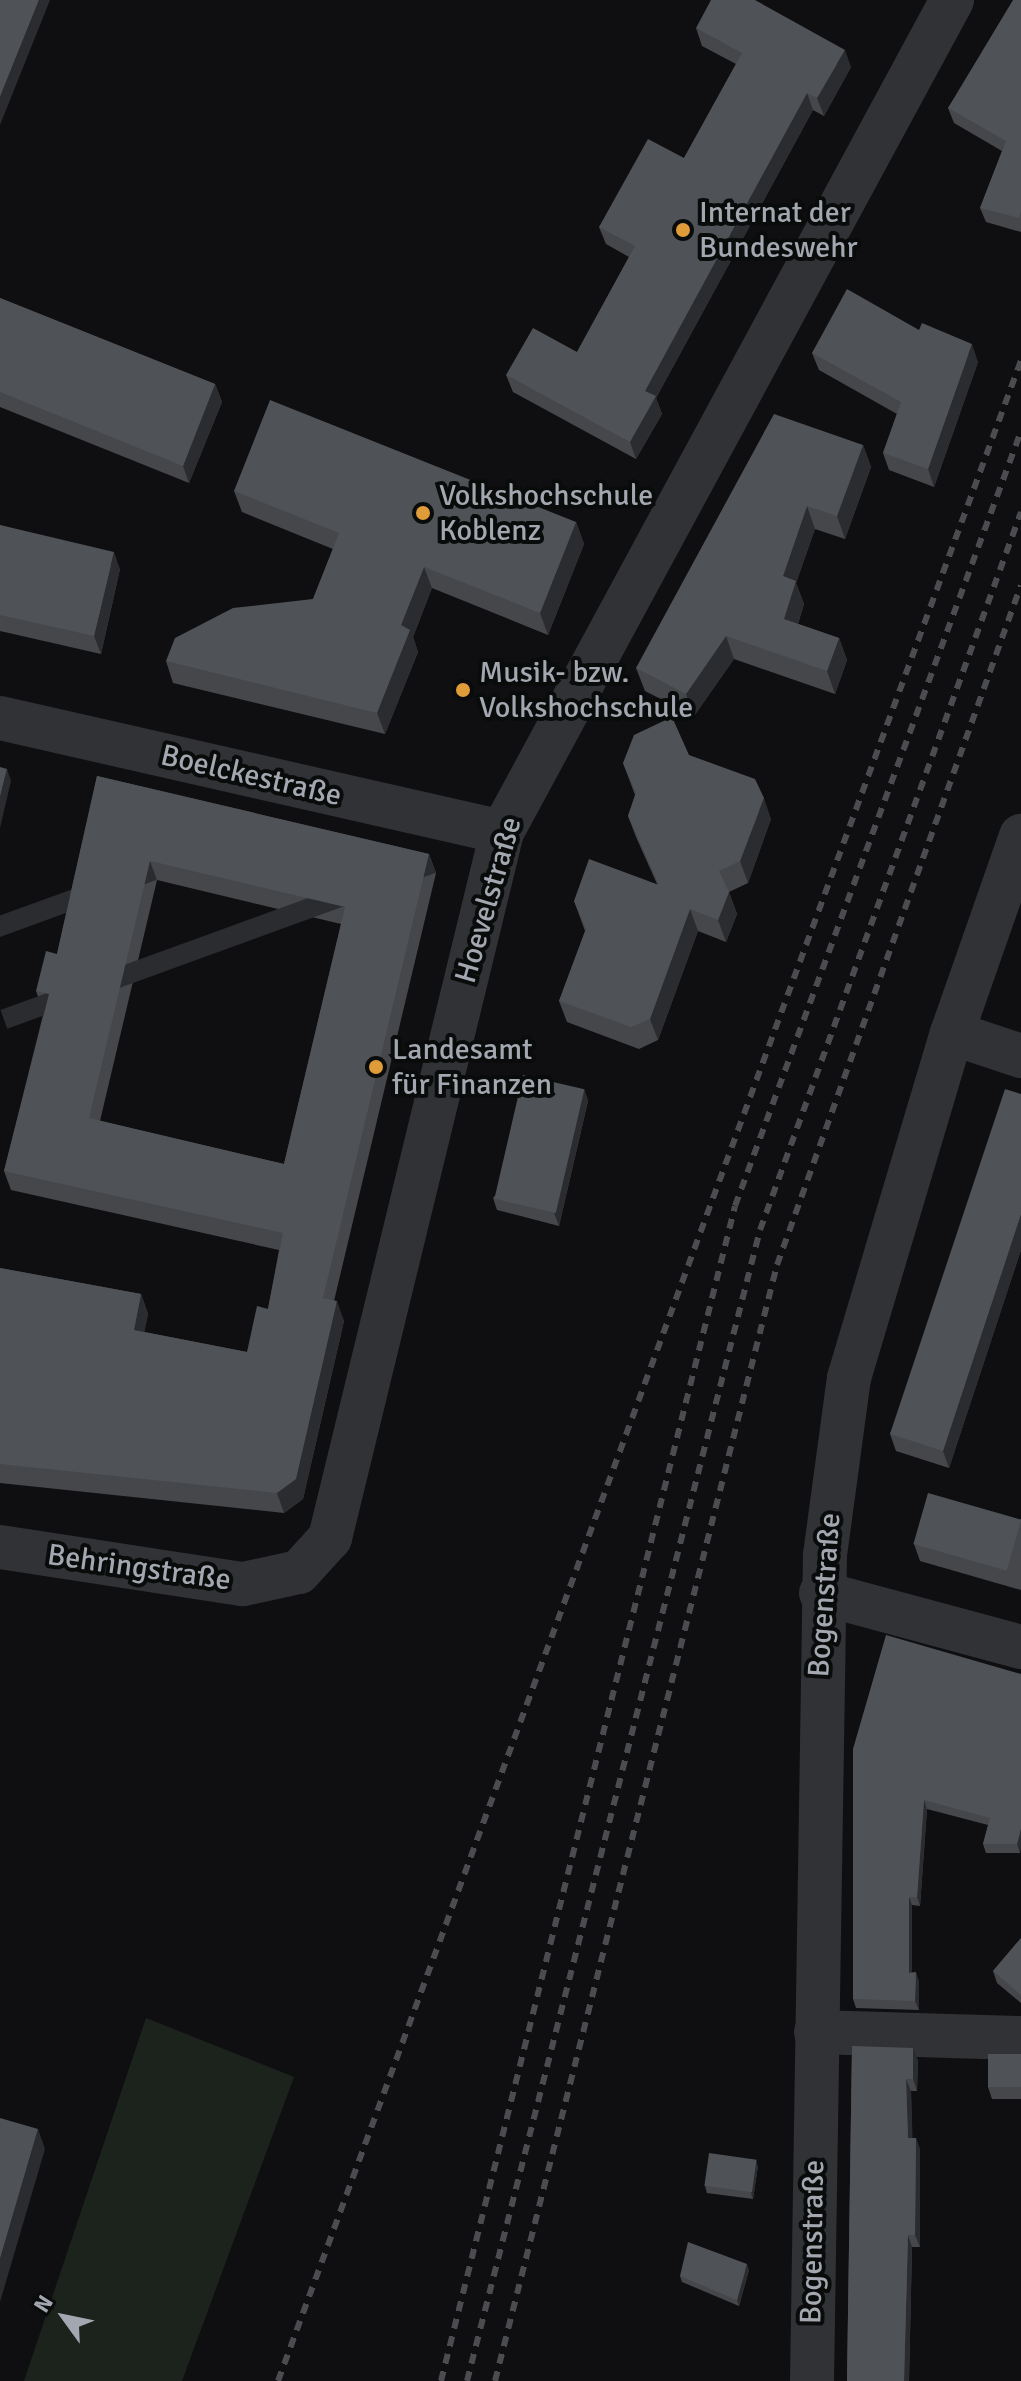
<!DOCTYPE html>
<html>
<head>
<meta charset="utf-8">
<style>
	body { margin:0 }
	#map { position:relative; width:1021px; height:2381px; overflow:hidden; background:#0f0f11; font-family:Signika,sans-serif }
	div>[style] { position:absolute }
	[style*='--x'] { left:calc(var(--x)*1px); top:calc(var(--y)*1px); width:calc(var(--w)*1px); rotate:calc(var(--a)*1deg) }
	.green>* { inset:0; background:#1c231d }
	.minor>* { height:44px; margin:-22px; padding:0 22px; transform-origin:22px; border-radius:22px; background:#313235 }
	.rail>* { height:6px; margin-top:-3px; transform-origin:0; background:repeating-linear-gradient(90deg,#4a4c50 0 10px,transparent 0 18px) }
	.wall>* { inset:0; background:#45474b }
	.shaded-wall>* { inset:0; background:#2b2c2f; transform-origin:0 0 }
	.building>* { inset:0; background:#4f5256; transform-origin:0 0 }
	.dots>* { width:22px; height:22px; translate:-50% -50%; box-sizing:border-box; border:4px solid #0a0b0b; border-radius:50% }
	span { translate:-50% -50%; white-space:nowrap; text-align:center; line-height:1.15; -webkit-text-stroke:8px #0a0b0b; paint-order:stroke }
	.poi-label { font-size:30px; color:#a2a7b0 }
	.left { translate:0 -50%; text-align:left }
	.street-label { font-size:30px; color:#a2a7b0 }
	.north { position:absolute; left:24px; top:2277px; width:80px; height:80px; -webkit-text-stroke:6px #0a0b0b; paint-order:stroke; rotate:303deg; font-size:22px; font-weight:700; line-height:32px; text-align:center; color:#a2a7b0 }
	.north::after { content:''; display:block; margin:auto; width:28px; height:36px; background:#a2a7b0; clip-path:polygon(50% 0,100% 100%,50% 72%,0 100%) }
</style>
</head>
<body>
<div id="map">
	<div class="green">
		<div style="clip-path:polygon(146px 2018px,294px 2077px,182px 2381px,24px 2381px)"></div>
	</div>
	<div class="minor">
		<div style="--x:0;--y:718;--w:515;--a:12.79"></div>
		<div style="--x:952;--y:1033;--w:73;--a:18.4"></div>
		<div style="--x:0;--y:1547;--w:246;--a:8.7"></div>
		<div style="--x:243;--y:1584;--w:57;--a:-12.1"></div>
		<div style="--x:299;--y:1572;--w:46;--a:-47.6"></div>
		<div style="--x:330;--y:1538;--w:727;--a:-76.31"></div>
		<div style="--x:502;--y:832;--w:946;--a:-61.59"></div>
		<div style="--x:821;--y:1593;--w:207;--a:15.1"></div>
		<div style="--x:816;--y:2032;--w:205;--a:1.7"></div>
		<div style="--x:812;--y:2381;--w:826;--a:-89.1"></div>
		<div style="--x:825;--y:1555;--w:179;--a:-82.3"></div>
		<div style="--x:849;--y:1378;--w:360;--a:-73.4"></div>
		<div style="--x:952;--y:1033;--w:209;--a:-70.7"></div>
	</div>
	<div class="rail">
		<div style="--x:278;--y:2381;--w:2153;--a:-69.81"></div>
		<div style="--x:441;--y:2381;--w:1211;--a:-75.95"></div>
		<div style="--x:735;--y:1206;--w:826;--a:-69.74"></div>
		<div style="--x:467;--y:2381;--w:1188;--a:-75.72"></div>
		<div style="--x:760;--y:1230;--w:764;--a:-70.02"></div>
		<div style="--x:495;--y:2381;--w:1151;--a:-75.82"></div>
		<div style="--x:777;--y:1265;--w:722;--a:-70.26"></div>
	</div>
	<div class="wall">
		<div style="clip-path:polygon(1021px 0,1021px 232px,986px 222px,980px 208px,1002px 151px,954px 123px,948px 108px)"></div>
		<div style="clip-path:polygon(696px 28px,851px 67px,824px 116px,813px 110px,656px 398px,662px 414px,636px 459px,513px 392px,506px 375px,577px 352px,629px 257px,606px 244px,599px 227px,684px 158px,736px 64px,702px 46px)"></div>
		<div style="clip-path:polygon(0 298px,215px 384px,222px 402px,189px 483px,0 407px)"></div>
		<div style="clip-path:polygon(919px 330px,978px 362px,934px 487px,889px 470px,883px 453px,897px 414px,819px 370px,812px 353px)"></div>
		<div style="clip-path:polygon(863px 445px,871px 467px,845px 539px,815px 529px,796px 583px,804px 604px,798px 624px,839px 638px,847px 660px,835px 694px,734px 659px,694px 716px,645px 691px,636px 668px)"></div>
		<div style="clip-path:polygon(234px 491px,576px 522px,584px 544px,548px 635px,432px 588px,413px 637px,418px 652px,385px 734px,173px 683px,166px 661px,313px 599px,333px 549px,242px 512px)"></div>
		<div style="clip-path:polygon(0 525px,120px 569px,101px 654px,0 631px)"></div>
		<div style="clip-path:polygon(689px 755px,771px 819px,748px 883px,729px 892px,737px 914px,726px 942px,698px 931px,658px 1040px,639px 1049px,567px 1022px,559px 1001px,585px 931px,574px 901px,657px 884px,636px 837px,628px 816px,635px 795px,623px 763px)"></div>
		<div style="clip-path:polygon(evenodd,97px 776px,429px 854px,436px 873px,334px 1301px,344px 1321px,303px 1499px,284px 1513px,0 1483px,0 1268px,141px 1294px,148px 1314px,144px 1332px,247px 1352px,268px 1309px,279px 1250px,11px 1190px,4px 1171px,44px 1011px,43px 1010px,36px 991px,57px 954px,97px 776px,157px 880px,341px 924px,284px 1164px,100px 1121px,157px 880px)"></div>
		<div style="clip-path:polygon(584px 1089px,588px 1101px,559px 1226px,497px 1210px,493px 1198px)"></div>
		<div style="clip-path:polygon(1021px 1094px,1021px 1250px,949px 1468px,896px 1451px,890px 1434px)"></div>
		<div style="clip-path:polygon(1021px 1519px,1021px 1590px,920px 1561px,914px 1544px)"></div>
		<div style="clip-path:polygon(1021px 1674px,1020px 1853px,986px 1853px,983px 1844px,988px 1825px,927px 1809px,920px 1906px,912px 1905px,912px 1972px,919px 1981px,919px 2010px,856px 2008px,853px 1999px,853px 1749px)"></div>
		<div style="clip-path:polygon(1021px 1938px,1021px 2003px,997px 1983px,993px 1971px)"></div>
		<div style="clip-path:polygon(852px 2046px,918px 2060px,917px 2091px,911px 2091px,912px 2138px,916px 2138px,920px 2150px,920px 2247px,912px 2247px,909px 2381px,847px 2381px)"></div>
		<div style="clip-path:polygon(1021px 2054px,1021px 2099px,992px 2099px,988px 2087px)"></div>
		<div style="clip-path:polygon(758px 2166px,753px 2199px,707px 2193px,705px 2186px)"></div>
		<div style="clip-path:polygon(749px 2270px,739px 2306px,682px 2282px,680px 2276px)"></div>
	</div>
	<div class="shaded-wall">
		<div style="clip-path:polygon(39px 0,50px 0,0 125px,0 97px)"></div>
		<div style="clip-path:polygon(845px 50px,851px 67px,824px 116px,817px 98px)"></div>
		<div style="clip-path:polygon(807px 93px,813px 110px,656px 398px,662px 414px,636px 459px,630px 442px,645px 391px)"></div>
		<div style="clip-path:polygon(972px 344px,978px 362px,934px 487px,928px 469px)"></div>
		<div style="clip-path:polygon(215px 384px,222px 402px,189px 483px,183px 466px)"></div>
		<div style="clip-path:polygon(863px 445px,871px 467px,845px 539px,837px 516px)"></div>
		<div style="clip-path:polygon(807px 506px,815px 529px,796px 583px,804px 604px,792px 642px,784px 619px,783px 576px)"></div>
		<div style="clip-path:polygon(576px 522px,584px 544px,548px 635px,540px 613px)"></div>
		<div style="clip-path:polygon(114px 552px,120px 569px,101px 654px,94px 636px)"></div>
		<div style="clip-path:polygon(424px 567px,432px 588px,413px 637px,418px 652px,385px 734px,377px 713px,401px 625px)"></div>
		<div style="clip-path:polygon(726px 636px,734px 659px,694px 716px,686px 694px)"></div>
		<div style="clip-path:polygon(839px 638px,847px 660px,835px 694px,827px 671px)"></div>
		<div style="clip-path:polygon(7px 769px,11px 781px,0 828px,0 797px)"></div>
		<div style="clip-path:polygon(764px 798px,771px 819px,748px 883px,740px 861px)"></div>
		<div style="left:429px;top:854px;width:20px;height:456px;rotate:70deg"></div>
		<div style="left:150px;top:861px;width:20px;height:264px;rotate:70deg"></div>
		<div style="clip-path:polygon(729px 892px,737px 914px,726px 942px,718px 920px)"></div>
		<div style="clip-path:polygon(690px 909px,698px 931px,658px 1040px,650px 1019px)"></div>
		<div style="clip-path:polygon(584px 1089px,588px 1101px,559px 1226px,554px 1213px)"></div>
		<div style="clip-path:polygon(1021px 1214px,1021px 1250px,949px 1468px,943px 1451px)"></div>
		<div style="clip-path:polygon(141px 1294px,148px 1314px,141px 1350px,134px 1330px)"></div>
		<div style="clip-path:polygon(337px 1301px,344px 1321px,303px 1499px,284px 1513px,277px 1493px)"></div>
		<div style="clip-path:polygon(924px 1800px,927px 1809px,920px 1906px,917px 1897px)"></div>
		<div style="clip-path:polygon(1021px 1829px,1021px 1849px,1020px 1853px,1017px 1844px)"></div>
		<div style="clip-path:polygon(909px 1897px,912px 1905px,912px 1981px,909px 1973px)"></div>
		<div style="clip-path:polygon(916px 1972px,919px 1981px,919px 2010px,915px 2001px)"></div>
		<div style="clip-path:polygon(913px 2048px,918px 2060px,917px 2091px,913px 2079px)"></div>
		<div style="clip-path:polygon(906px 2079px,911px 2091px,913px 2151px,908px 2138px)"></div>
		<div style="clip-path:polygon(38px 2129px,45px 2149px,0 2302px,0 2259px)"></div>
		<div style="clip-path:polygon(916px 2138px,920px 2150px,920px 2247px,915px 2235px)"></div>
		<div style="clip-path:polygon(756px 2160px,758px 2166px,753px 2199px,751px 2193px)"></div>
		<div style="clip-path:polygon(908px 2235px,912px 2247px,909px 2381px,904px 2381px)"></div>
		<div style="clip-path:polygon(747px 2264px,749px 2270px,739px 2306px,737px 2300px)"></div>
	</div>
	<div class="building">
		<div style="clip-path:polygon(0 0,39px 0,0 97px)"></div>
		<div style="clip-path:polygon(711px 0,755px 0,845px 50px,817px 98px,807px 93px,645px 391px,656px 396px,630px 442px,506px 375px,533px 328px,577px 352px,635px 246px,599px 227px,648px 139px,684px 158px,742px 53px,696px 28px)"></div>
		<div style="clip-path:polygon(1013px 0,1021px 0,1021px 211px,1019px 218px,980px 208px,1006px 141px,948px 108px)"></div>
		<div style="clip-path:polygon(847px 289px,919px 330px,922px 323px,972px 344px,928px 469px,883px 453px,901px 402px,812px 353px)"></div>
		<div style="clip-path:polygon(0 298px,215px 384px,183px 466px,0 392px)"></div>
		<div style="clip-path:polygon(270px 400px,576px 522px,540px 613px,424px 567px,401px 625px,410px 630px,377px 713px,166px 661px,175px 638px,233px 608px,313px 599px,339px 533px,234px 491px)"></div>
		<div style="clip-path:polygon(774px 414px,863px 445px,837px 516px,807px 506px,783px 576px,796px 581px,784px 619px,839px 638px,827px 671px,726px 636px,686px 694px,636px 668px)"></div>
		<div style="clip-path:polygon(0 525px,114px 552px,94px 636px,0 615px)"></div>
		<div style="clip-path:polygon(672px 717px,689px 755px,755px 779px,764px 798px,740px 861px,719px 871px,729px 892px,718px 920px,690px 909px,650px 1019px,631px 1027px,559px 1001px,586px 929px,574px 901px,589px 859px,659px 885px,628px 816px,636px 793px,623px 763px,634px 735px)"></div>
		<div style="clip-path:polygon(0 767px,7px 769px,0 797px)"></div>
		<div style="clip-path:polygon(evenodd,97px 776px,429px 854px,323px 1298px,337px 1301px,296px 1479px,277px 1493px,0 1464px,0 1268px,141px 1294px,134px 1330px,247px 1352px,257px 1306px,268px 1309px,283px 1233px,4px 1171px,49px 994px,36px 991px,46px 951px,57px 954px,97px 776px,150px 861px,345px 907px,284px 1164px,89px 1118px,150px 861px)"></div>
		<div style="left:523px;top:1075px;width:63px;height:127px;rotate:13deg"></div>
		<div style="clip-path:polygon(1005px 1089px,1021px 1094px,1021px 1214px,943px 1451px,890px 1434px)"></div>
		<div style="left:928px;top:1493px;width:97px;height:53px;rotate:16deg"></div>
		<div style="clip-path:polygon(886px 1635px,1021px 1674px,1021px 1829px,1017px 1844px,983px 1844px,990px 1818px,924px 1800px,917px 1897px,909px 1897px,909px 1973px,916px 1972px,915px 2001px,853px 1999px,853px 1749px)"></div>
		<div style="clip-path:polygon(1021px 1938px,1021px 1995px,993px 1971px)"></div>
		<div style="clip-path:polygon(852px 2046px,913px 2048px,913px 2079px,906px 2079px,908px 2138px,916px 2138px,915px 2235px,908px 2235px,904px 2381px,847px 2381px)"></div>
		<div style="left:988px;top:2054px;width:33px;height:33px"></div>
		<div style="clip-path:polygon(0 2118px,38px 2129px,0 2259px)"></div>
		<div style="left:709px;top:2153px;width:48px;height:33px;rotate:8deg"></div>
		<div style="clip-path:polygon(688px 2242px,747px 2264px,737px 2300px,680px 2276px)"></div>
	</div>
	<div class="dots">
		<div style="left:683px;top:230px;background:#df9c39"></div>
		<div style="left:423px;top:513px;background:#df9c39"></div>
		<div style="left:463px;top:690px;background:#df9c39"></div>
		<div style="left:376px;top:1067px;background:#df9c39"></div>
	</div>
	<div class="poi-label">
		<span class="left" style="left:699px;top:230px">Internat der<br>Bundeswehr</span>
		<span class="left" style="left:439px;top:513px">Volkshochschule<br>Koblenz</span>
		<span class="left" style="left:479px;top:690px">Musik- bzw.<br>Volkshochschule</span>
		<span class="left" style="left:392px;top:1067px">Landesamt<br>für Finanzen</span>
	</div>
	<div class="street-label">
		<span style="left:251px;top:776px;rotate:13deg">Boelckestraße</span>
		<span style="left:489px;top:900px;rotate:-74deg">Hoevelstraße</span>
		<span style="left:139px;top:1568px;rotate:8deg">Behringstraße</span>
		<span style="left:825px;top:1595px;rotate:-86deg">Bogenstraße</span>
		<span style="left:813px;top:2242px;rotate:-89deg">Bogenstraße</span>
	</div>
	<div class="north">N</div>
</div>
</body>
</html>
